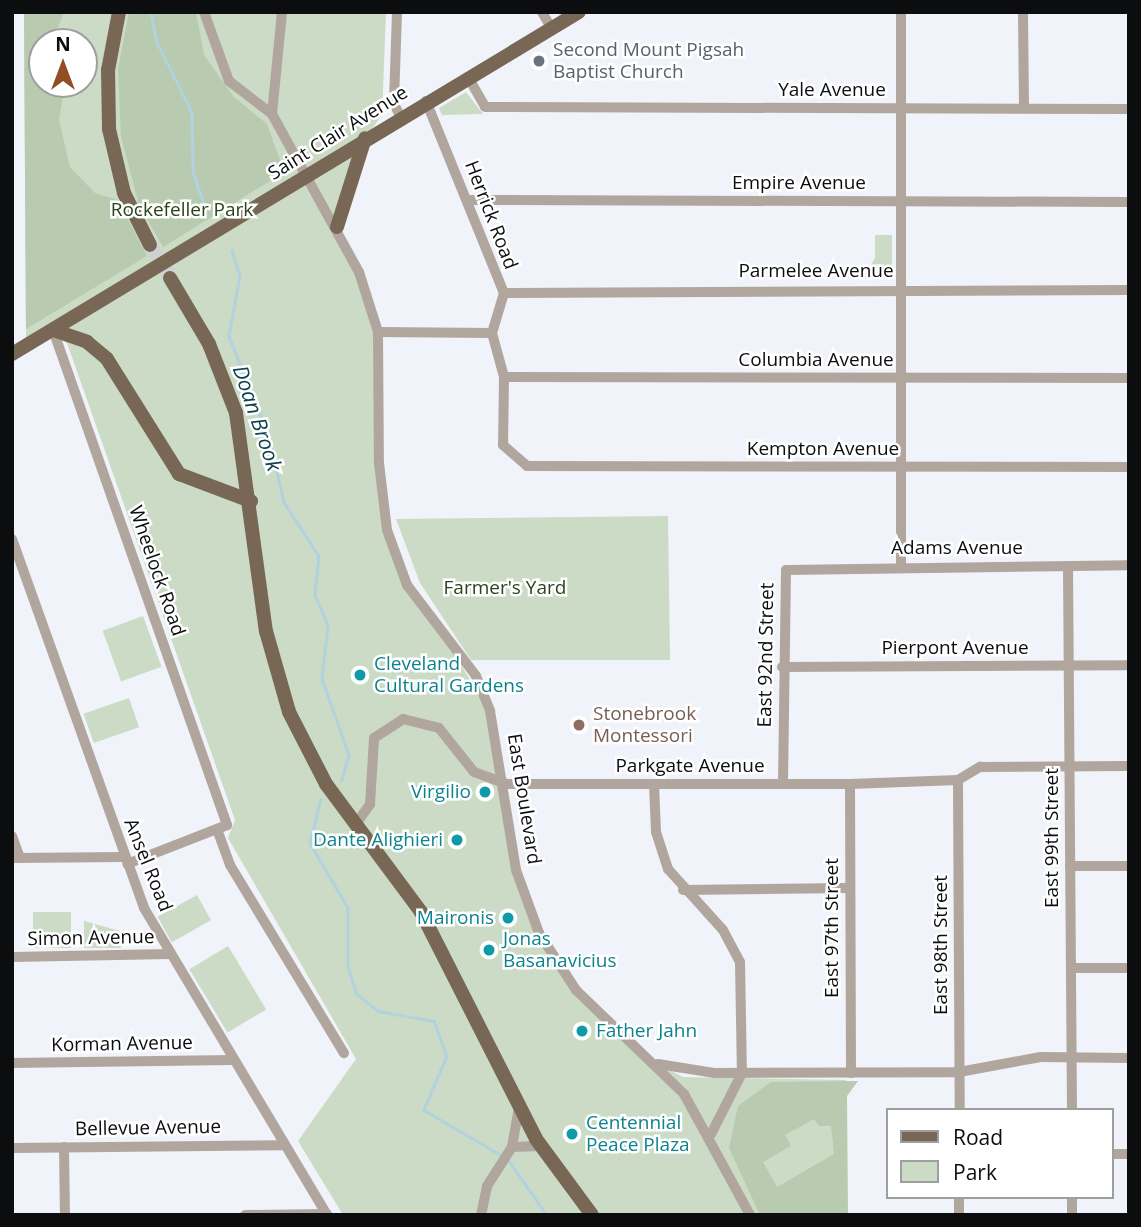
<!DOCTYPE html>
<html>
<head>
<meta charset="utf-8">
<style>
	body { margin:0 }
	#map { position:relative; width:1141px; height:1227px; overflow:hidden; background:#f0f3f9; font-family:"Open Sans",sans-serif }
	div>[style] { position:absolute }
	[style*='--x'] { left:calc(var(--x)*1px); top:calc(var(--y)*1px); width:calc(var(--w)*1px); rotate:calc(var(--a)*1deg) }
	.green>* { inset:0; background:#cbdbc5; transform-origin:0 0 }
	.forest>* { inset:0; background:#b8cbb1 }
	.stream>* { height:2.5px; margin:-1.25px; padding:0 1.25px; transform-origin:1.25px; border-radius:1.25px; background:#b0d3df }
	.major-tunnel>* { height:14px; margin-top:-7px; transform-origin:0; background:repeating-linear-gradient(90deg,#ced0d6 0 14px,transparent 0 21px) }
	.minor>* { height:10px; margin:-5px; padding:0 5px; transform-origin:5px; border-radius:5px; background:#b1a69d }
	.major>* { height:14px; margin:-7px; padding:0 7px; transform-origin:7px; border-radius:7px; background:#796756 }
	.dots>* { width:19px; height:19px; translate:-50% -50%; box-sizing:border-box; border:4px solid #fff; border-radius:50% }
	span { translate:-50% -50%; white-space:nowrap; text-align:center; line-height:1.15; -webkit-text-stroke:5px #fff; paint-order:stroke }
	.worship-label { font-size:19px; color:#5b616d }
	.left { translate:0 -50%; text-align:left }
	.street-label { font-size:19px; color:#0c0d0f }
	.park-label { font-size:19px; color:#29431c }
	.culture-label { font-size:19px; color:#0d838f }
	.right { translate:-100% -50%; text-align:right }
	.education-label { font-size:19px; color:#785e54 }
	.water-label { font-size:21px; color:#0f424f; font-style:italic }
	.frame { position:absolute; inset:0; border:14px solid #0c0d0f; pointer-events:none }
	.legend { position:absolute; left:886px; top:1108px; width:228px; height:91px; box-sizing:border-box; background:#fff; border:2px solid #9e9e9f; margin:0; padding:9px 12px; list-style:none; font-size:21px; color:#0c0d0f }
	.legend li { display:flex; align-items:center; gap:14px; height:35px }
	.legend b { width:35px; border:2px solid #9e9e9f }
	.north { position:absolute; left:28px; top:28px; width:70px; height:70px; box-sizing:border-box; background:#fff; border:2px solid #9e9e9f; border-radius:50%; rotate:0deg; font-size:19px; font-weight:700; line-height:28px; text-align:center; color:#0c0d0f }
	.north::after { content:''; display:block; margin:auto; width:24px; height:32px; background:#924d22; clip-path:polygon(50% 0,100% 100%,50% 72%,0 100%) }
</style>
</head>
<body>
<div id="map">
	<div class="green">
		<div style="clip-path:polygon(evenodd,24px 12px,386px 12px,382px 115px,365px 138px,337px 227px,368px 297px,378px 356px,380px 489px,399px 567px,490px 711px,516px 870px,539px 933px,582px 997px,658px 1064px,683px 1077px,846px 1080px,847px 1215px,343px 1215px,298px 1141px,356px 1059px,228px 838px,235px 820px,67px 343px,53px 330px,26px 345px,24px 12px,42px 42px,84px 42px,84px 84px,42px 84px,42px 42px)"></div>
		<div style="clip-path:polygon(466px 92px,483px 114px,442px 115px,439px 108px)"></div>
		<div style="clip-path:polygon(875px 235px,892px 235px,892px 279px,862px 279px,875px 258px)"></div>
		<div style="clip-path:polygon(668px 516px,670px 660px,471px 660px,420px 583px,396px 519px)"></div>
		<div style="left:143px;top:616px;width:54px;height:43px;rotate:70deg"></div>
		<div style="left:129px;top:698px;width:31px;height:48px;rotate:71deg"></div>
		<div style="left:197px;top:895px;width:29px;height:45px;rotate:61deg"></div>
		<div style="left:33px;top:912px;width:38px;height:36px"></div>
		<div style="clip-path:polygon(84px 921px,120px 931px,121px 948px,84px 948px)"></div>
		<div style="left:228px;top:946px;width:74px;height:45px;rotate:59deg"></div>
	</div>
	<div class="forest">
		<div style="clip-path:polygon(24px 12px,64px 12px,52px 42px,42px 42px,42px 84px,65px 84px,59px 120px,70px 167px,95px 193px,118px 200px,147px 256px,26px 329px)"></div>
		<div style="clip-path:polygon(129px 12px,196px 12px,204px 55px,234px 97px,267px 124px,282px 166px,281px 174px,163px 247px,139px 205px,121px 137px,118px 69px)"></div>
		<div style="clip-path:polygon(evenodd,858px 1081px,847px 1096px,848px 1215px,760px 1215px,729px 1148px,738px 1106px,771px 1082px,858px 1081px,814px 1119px,819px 1126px,831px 1126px,834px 1154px,777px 1187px,763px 1162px,791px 1146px,785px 1135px,814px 1119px)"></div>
	</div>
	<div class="stream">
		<div style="--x:151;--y:12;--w:31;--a:79"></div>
		<div style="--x:157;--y:42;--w:78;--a:63.4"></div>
		<div style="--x:192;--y:112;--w:60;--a:89"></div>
		<div style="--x:193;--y:172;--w:36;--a:71"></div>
		<div style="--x:232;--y:250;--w:27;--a:73"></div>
		<div style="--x:240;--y:276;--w:61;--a:100.4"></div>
		<div style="--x:229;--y:336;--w:109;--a:68.4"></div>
		<div style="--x:269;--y:437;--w:67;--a:77"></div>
		<div style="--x:284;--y:502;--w:64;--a:57.1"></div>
		<div style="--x:319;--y:556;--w:39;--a:96"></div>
		<div style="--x:315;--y:595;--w:33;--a:67"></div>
		<div style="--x:328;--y:625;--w:54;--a:96.3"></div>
		<div style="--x:322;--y:679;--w:81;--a:70.4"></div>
		<div style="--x:349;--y:755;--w:26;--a:106"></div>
		<div style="--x:321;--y:799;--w:45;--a:104"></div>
		<div style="--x:310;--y:843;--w:75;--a:59.7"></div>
		<div style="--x:348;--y:908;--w:59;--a:90"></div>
		<div style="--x:348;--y:967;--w:28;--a:72"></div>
		<div style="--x:357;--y:994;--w:27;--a:39"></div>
		<div style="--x:378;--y:1011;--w:57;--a:10.1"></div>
		<div style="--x:434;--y:1021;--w:37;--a:70"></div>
		<div style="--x:447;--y:1056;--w:59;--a:113.1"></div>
		<div style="--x:424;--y:1110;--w:93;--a:30.4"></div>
		<div style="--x:509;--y:1161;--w:66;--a:54.9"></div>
	</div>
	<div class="major-tunnel">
		<div style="--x:150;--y:245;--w:34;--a:58"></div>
	</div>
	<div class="minor">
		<div style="--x:204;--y:12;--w:73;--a:70.1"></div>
		<div style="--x:229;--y:81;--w:54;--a:37.5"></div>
		<div style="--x:272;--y:114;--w:180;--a:61.2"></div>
		<div style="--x:359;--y:272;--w:63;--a:72.4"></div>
		<div style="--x:378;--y:332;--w:131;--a:89.6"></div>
		<div style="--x:379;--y:463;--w:67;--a:83.2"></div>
		<div style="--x:387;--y:530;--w:59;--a:70"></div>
		<div style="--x:407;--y:585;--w:114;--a:52.8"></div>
		<div style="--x:476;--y:676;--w:38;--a:68"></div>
		<div style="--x:490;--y:711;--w:161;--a:80.7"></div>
		<div style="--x:516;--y:870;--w:67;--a:69.9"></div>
		<div style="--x:539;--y:933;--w:68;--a:57"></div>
		<div style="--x:576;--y:990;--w:150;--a:43.9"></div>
		<div style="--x:684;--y:1094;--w:138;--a:61.4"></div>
		<div style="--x:397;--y:12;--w:92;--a:91.9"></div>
		<div style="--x:394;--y:104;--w:13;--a:63"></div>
		<div style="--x:542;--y:12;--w:20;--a:60"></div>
		<div style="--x:1023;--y:12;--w:96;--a:89.4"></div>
		<div style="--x:468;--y:77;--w:34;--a:60"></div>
		<div style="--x:485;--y:107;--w:644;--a:0.18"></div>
		<div style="--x:426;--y:101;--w:207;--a:67.9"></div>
		<div style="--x:272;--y:114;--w:102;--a:-84.4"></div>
		<div style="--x:469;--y:200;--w:660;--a:0.17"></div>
		<div style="--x:504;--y:293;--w:42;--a:106.7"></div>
		<div style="--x:492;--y:333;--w:46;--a:74.7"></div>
		<div style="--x:504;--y:377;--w:68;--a:90.8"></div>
		<div style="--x:503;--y:445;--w:32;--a:41"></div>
		<div style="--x:527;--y:466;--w:602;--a:0.1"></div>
		<div style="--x:504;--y:293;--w:625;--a:-0.28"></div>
		<div style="--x:53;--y:330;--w:525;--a:70.63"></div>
		<div style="--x:227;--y:825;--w:107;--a:158.7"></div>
		<div style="--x:378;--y:332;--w:114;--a:0.5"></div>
		<div style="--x:504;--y:377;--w:625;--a:0.09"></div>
		<div style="--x:12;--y:539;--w:392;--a:70.3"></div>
		<div style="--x:144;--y:908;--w:357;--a:59.2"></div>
		<div style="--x:901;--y:565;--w:553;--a:-90"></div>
		<div style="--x:1068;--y:566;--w:544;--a:89.58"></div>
		<div style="--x:782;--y:667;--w:347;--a:-0.3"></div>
		<div style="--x:958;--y:780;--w:330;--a:89.7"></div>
		<div style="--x:654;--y:784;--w:48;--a:87.6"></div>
		<div style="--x:656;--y:832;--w:39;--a:72"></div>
		<div style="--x:668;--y:869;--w:82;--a:48"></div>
		<div style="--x:723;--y:930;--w:36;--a:62"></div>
		<div style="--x:740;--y:962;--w:111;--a:89"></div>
		<div style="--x:742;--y:1073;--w:68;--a:116.9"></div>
		<div style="--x:783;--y:784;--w:214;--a:-89.2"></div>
		<div style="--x:786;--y:570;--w:343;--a:-0.8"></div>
		<div style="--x:850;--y:784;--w:289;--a:89.8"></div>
		<div style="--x:355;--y:825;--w:26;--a:-54"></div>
		<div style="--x:370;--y:804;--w:66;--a:-86.5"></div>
		<div style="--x:374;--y:738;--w:35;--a:-33"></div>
		<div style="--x:403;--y:719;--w:37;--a:14"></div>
		<div style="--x:439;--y:728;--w:56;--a:51.5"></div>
		<div style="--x:474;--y:772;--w:35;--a:20"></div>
		<div style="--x:507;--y:784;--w:343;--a:0"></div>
		<div style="--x:850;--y:784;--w:108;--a:-2.1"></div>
		<div style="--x:958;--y:780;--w:26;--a:-31"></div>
		<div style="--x:980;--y:767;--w:149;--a:-0.4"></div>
		<div style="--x:218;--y:832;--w:35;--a:70"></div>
		<div style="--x:230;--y:865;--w:220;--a:58.8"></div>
		<div style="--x:12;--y:836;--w:23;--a:70"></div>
		<div style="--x:12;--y:858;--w:112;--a:-0.5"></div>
		<div style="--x:1070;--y:866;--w:59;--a:0"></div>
		<div style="--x:683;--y:890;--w:167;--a:-0.7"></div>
		<div style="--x:12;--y:957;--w:158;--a:-1.1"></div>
		<div style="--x:1071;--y:968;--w:58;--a:0"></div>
		<div style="--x:12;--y:1063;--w:220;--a:-0.8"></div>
		<div style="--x:658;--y:1064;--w:58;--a:9"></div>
		<div style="--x:715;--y:1073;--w:244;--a:-0.2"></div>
		<div style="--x:959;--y:1072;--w:83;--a:-10.4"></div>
		<div style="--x:1041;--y:1057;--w:88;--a:0.7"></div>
		<div style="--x:64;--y:1147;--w:68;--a:89.2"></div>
		<div style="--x:512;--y:1147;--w:29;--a:-2"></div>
		<div style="--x:12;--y:1148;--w:273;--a:-0.6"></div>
		<div style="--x:1111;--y:1154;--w:18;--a:0"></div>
		<div style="--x:1072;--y:1197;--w:18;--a:90"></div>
		<div style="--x:245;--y:1215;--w:82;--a:-0.7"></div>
		<div style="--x:481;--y:1215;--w:30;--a:-78"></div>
		<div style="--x:487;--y:1186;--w:46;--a:-57.3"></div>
		<div style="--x:512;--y:1147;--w:39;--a:-80"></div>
		<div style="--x:959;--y:1215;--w:18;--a:-90"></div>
	</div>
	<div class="major">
		<div style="--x:119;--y:12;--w:59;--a:100.7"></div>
		<div style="--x:108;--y:70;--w:59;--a:89"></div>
		<div style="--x:109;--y:129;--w:66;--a:76.8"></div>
		<div style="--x:124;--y:193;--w:58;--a:63.4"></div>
		<div style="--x:337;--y:227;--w:93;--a:-72.5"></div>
		<div style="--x:170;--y:278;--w:77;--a:59.4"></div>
		<div style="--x:209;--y:344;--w:74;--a:68.6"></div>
		<div style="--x:236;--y:413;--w:220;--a:82.2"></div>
		<div style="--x:266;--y:631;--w:84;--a:74.1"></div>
		<div style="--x:289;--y:712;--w:81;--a:62.8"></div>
		<div style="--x:326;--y:784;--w:159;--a:53.4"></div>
		<div style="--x:421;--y:912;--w:254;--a:63.1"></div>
		<div style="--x:536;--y:1139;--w:94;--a:53.6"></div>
		<div style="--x:53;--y:330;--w:36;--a:19"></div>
		<div style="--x:87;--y:342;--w:26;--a:40"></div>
		<div style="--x:107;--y:359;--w:136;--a:57.9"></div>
		<div style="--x:179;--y:474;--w:77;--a:20.6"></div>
		<div style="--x:12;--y:354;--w:662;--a:-31.1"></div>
	</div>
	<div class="dots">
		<div style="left:539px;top:61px;background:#6b7280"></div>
		<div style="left:360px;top:675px;background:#0f9aa8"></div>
		<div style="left:579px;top:725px;background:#8d6e63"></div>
		<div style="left:485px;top:792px;background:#0f9aa8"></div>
		<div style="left:457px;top:840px;background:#0f9aa8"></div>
		<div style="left:508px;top:918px;background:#0f9aa8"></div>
		<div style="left:489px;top:950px;background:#0f9aa8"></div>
		<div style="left:582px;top:1031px;background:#0f9aa8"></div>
		<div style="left:572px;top:1134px;background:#0f9aa8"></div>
	</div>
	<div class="worship-label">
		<span class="left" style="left:553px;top:61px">Second Mount Pigsah<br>Baptist Church</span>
	</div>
	<div class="street-label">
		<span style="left:832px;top:90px">Yale Avenue</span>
		<span style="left:338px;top:133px;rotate:-32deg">Saint Clair Avenue</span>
		<span style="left:799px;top:183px">Empire Avenue</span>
		<span style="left:491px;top:215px;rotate:69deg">Herrick Road</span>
		<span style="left:816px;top:271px">Parmelee Avenue</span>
		<span style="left:816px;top:360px">Columbia Avenue</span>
		<span style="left:823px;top:449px">Kempton Avenue</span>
		<span style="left:957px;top:548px">Adams Avenue</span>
		<span style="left:157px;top:571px;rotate:71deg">Wheelock Road</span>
		<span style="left:955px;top:648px">Pierpont Avenue</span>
		<span style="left:766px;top:655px;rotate:-89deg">East 92nd Street</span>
		<span style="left:690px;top:766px">Parkgate Avenue</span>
		<span style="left:524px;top:799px;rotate:81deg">East Boulevard</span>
		<span style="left:1052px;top:838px;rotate:-90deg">East 99th Street</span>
		<span style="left:148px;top:865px;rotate:68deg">Ansel Road</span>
		<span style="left:832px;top:928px;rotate:-90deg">East 97th Street</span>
		<span style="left:91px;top:938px;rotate:-1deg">Simon Avenue</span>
		<span style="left:941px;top:945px;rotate:-90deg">East 98th Street</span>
		<span style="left:122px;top:1044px;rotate:-1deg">Korman Avenue</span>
		<span style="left:148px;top:1128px;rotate:-1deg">Bellevue Avenue</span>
	</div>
	<div class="park-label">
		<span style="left:182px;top:210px">Rockefeller Park</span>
		<span style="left:505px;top:588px">Farmer's Yard</span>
	</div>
	<div class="culture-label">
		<span class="left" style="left:374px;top:675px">Cleveland<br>Cultural Gardens</span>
		<span class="right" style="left:471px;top:792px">Virgilio</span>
		<span class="right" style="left:443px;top:840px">Dante Alighieri</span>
		<span class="right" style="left:494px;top:918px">Maironis</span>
		<span class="left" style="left:503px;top:950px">Jonas<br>Basanavicius</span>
		<span class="left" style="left:596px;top:1031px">Father Jahn</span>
		<span class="left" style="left:586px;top:1134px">Centennial<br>Peace Plaza</span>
	</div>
	<div class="education-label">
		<span class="left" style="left:593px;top:725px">Stonebrook<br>Montessori</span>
	</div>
	<div class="water-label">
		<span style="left:258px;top:418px;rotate:71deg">Doan Brook</span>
	</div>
	<div class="frame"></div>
	<ul class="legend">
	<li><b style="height:9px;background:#796756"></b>Road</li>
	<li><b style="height:19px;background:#cbdbc5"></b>Park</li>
	</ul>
	<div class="north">N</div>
</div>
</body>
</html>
